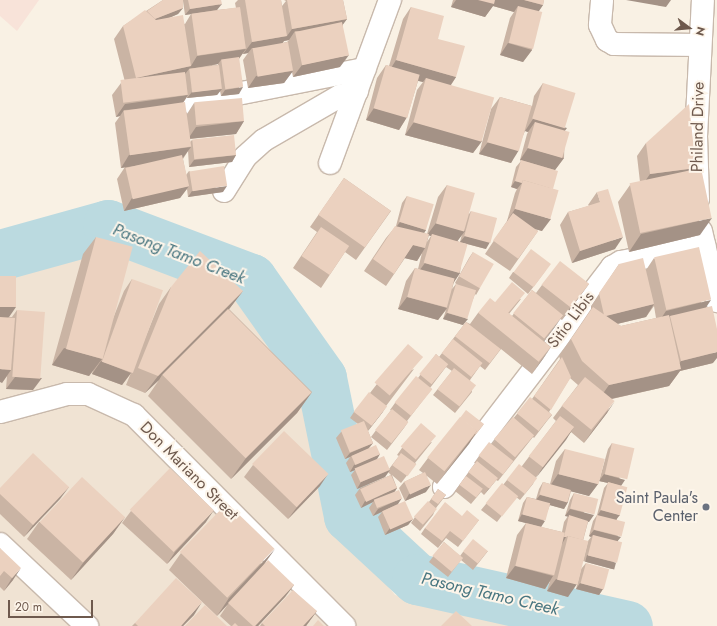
<!DOCTYPE html>
<html>
<head>
<meta charset="utf-8">
<style>
	body { margin:0 }
	#map { position:relative; width:717px; height:626px; overflow:hidden; background:#f9f1e4; font-family:Jost,sans-serif }
	div>[style] { position:absolute }
	[style*='--x'] { left:calc(var(--x)*1px); top:calc(var(--y)*1px); width:calc(var(--w)*1px); rotate:calc(var(--a)*1deg) }
	.residential>* { inset:0; background:#f0e3d3 }
	.commercial>* { inset:0; background:#f8e3d9 }
	.river>* { height:51px; margin:-25.5px; padding:0 25.5px; transform-origin:25.5px; border-radius:25.5px; background:#bbdae0 }
	.roads { filter:drop-shadow(1px 0 #c8b9ac) drop-shadow(-1px 0 #c8b9ac) drop-shadow(0 1px #c8b9ac) drop-shadow(0 -1px #c8b9ac) }
	.minor>* { height:22px; margin:-11px; padding:0 11px; transform-origin:11px; border-radius:11px; background:#fff }
	.wall>* { inset:0; background:#cab4a4 }
	.shaded-wall>* { inset:0; background:#a49286; transform-origin:0 0 }
	.building>* { inset:0; background:#ebd1bf; transform-origin:0 0 }
	.dots>* { width:11px; height:11px; translate:-50% -50%; box-sizing:border-box; border:2px solid #fdf5ea; border-radius:50% }
	span { translate:-50% -50%; white-space:nowrap; text-align:center; line-height:1.15; -webkit-text-stroke:4px #fdf5ea; paint-order:stroke }
	.street-label { font-size:16px; color:#6e594d }
	.worship-label { font-size:16px; color:#5b616d }
	.right { translate:-100% -50%; text-align:right }
	.water-label { font-size:17px; color:#497680; font-style:italic }
	.north { position:absolute; left:669px; top:8px; width:40px; height:40px; -webkit-text-stroke:3px #fdf5ea; paint-order:stroke; rotate:106deg; font-size:11px; font-weight:700; line-height:16px; text-align:center; color:#6e594d }
	.north::after { content:''; display:block; margin:auto; width:14px; height:18px; background:#6e594d; clip-path:polygon(50% 0,100% 100%,50% 72%,0 100%) }
	.scale { position:absolute; left:8px; top:600px; width:85px; height:18px; box-sizing:border-box; border:2px solid #6e594d; border-top:0; padding-left:5px; font-size:12px; line-height:14px; white-space:nowrap; color:#6e594d; -webkit-text-stroke:3px #fdf5ea; paint-order:stroke }
</style>
</head>
<body>
<div id="map">
	<div class="residential">
		<div style="clip-path:polygon(101px 233px,246px 291px,276px 333px,306px 391px,341px 527px,395px 595px,522px 626px,0 626px,0 270px)"></div>
	</div>
	<div class="commercial">
		<div style="clip-path:polygon(0 0,39px 0,17px 31px,0 16px)"></div>
	</div>
	<div class="river">
		<div style="--x:0;--y:255;--w:112;--a:-15.5"></div>
		<div style="--x:108;--y:225;--w:153;--a:20.7"></div>
		<div style="--x:251;--y:279;--w:121;--a:54.7"></div>
		<div style="--x:321;--y:378;--w:141;--a:78.5"></div>
		<div style="--x:349;--y:516;--w:93;--a:42.8"></div>
		<div style="--x:417;--y:579;--w:215;--a:12.6"></div>
	</div>
	<div class="roads">
		<div class="minor">
			<div style="--x:602;--y:1;--w:24;--a:95"></div>
			<div style="--x:600;--y:25;--w:17;--a:65"></div>
			<div style="--x:607;--y:40;--w:8;--a:30"></div>
			<div style="--x:614;--y:44;--w:86;--a:0.7"></div>
			<div style="--x:191;--y:103;--w:177;--a:-11.1"></div>
			<div style="--x:330;--y:163;--w:174;--a:-69.8"></div>
			<div style="--x:224;--y:191;--w:40;--a:-58"></div>
			<div style="--x:245;--y:157;--w:25;--a:-42"></div>
			<div style="--x:264;--y:140;--w:88;--a:-30.1"></div>
			<div style="--x:340;--y:96;--w:18;--a:-16"></div>
			<div style="--x:698;--y:199;--w:62;--a:-91.8"></div>
			<div style="--x:696;--y:137;--w:137;--a:-87.1"></div>
			<div style="--x:701;--y:231;--w:72;--a:77.1"></div>
			<div style="--x:0;--y:412;--w:69;--a:-15"></div>
			<div style="--x:67;--y:394;--w:21;--a:0"></div>
			<div style="--x:88;--y:394;--w:51;--a:24.5"></div>
			<div style="--x:134;--y:415;--w:298;--a:45.1"></div>
			<div style="--x:444;--y:487;--w:277;--a:-52.6"></div>
			<div style="--x:612;--y:267;--w:10;--a:-29"></div>
			<div style="--x:621;--y:262;--w:85;--a:-10.9"></div>
			<div style="--x:0;--y:544;--w:120;--a:43.3"></div>
		</div>
	</div>
	<div class="wall">
		<div style="clip-path:polygon(evenodd,163px 0,221px 0,217px 10px,236px 8px,235px 3px,238px 0,281px 0,282px 6px,286px 1px,284px 0,343px 0,347px 19px,343px 24px,340px 67px,293px 77px,292px 72px,284px 83px,248px 88px,243px 60px,248px 53px,243px 54px,243px 53px,239px 59px,239px 94px,221px 96px,220px 91px,217px 95px,187px 98px,187px 97px,183px 103px,187px 114px,194px 103px,244px 121px,236px 134px,190px 139px,190px 142px,192px 140px,236px 155px,232px 162px,189px 167px,188px 151px,183px 159px,186px 175px,189px 171px,223px 192px,188px 197px,187px 189px,180px 198px,124px 211px,117px 179px,125px 167px,121px 168px,115px 123px,120px 116px,116px 117px,112px 95px,121px 83px,125px 82px,114px 39px,123px 26px,163px 0,183px 1px,185px 15px,191px 14px,185px 24px,169px 18px,178px 14px,183px 8px,183px 1px,163px 0,289px 40px,287px 42px,282px 43px,284px 41px,289px 40px,163px 0,218px 64px,218px 65px,198px 67px,210px 66px,218px 64px)"></div>
		<div style="clip-path:polygon(453px 0,544px 0,543px 5px,539px 11px,532px 50px,523px 62px,500px 55px,510px 18px,514px 12px,493px 6px,485px 17px,451px 7px)"></div>
		<div style="clip-path:polygon(411px 7px,438px 39px,456px 77px,451px 85px,482px 141px,473px 153px,405px 135px,417px 90px,423px 82px,418px 81px,407px 117px,399px 130px,366px 120px,377px 78px,386px 65px,389px 66px,403px 19px)"></div>
		<div style="clip-path:polygon(543px 83px,565px 131px,564px 158px,555px 170px,542px 231px,535px 229px,538px 231px,510px 271px,485px 254px,507px 221px,515px 193px,517px 189px,511px 187px,516px 167px,521px 161px,520px 160px,527px 134px,528px 132px,525px 131px,511px 163px,479px 154px,491px 109px,500px 97px,532px 106px,534px 96px)"></div>
		<div style="clip-path:polygon(646px 143px,696px 168px,696px 169px,700px 235px,629px 252px,618px 202px,630px 185px,640px 182px,637px 156px)"></div>
		<div style="clip-path:polygon(344px 178px,391px 211px,356px 260px,345px 252px,321px 288px,293px 268px,317px 232px,310px 227px)"></div>
		<div style="clip-path:polygon(evenodd,447px 185px,469px 214px,471px 211px,486px 249px,463px 243px,460px 273px,454px 282px,452px 289px,456px 284px,458px 285px,455px 283px,469px 258px,473px 252px,480px 288px,476px 295px,475px 294px,463px 325px,443px 319px,446px 310px,438px 320px,398px 309px,406px 281px,415px 268px,418px 269px,422px 253px,417px 261px,405px 258px,386px 286px,364px 271px,386px 238px,396px 226px,402px 203px,407px 196px,426px 230px,424px 233px,427px 234px,438px 197px,447px 185px,462px 234px,460px 242px,457px 241px,462px 234px,447px 185px,429px 235px,431px 236px,427px 242px,429px 235px)"></div>
		<div style="clip-path:polygon(597px 192px,615px 249px,572px 263px,560px 225px,568px 212px,589px 206px,588px 205px)"></div>
		<div style="clip-path:polygon(96px 237px,112px 321px,124px 291px,132px 279px,131px 373px,122px 385px,92px 374px,93px 370px,89px 376px,52px 365px,83px 254px)"></div>
		<div style="clip-path:polygon(evenodd,654px 258px,706px 307px,713px 363px,680px 371px,669px 386px,612px 399px,607px 413px,584px 443px,571px 432px,536px 477px,533px 484px,520px 500px,516px 497px,497px 522px,481px 510px,486px 504px,503px 485px,507px 480px,522px 466px,556px 421px,553px 418px,562px 406px,578px 385px,570px 378px,549px 412px,552px 415px,547px 421px,534px 438px,533px 437px,498px 481px,496px 480px,484px 495px,481px 492px,471px 504px,455px 491px,475px 463px,474px 463px,479px 456px,492px 444px,517px 414px,532px 399px,560px 359px,559px 356px,591px 309px,591px 306px,619px 264px,646px 270px,654px 258px,654px 306px,656px 318px,621px 326px,617px 324px,646px 317px,654px 306px)"></div>
		<div style="clip-path:polygon(546px 270px,528px 294px,509px 278px,513px 272px)"></div>
		<div style="clip-path:polygon(589px 284px,562px 320px,560px 319px,544px 341px,551px 347px,532px 374px,501px 349px,485px 370px,480px 366px,470px 380px,472px 392px,455px 413px,433px 395px,452px 371px,446px 367px,430px 388px,432px 389px,427px 395px,407px 421px,408px 422px,404px 428px,387px 450px,371px 437px,391px 410px,390px 410px,395px 403px,418px 378px,436px 354px,439px 357px,466px 322px,470px 324px,478px 313px,495px 303px,521px 299px,509px 314px,512px 316px,532px 290px,536px 293px,542px 285px)"></div>
		<div style="clip-path:polygon(171px 287px,243px 291px,229px 309px,312px 392px,297px 413px,231px 479px,148px 396px,159px 380px,145px 393px,126px 385px,159px 304px)"></div>
		<div style="clip-path:polygon(17px 310px,33px 390px,6px 389px,7px 376px,2px 383px,9px 317px,12px 317px)"></div>
		<div style="clip-path:polygon(414px 369px,386px 406px,382px 413px,368px 431px,373px 443px,369px 448px,380px 454px,376px 459px,389px 469px,399px 456px,397px 455px,402px 448px,432px 442px,415px 463px,416px 464px,401px 483px,392px 475px,397px 488px,394px 493px,398px 504px,413px 519px,408px 525px,385px 535px,378px 517px,382px 512px,373px 516px,369px 508px,373px 502px,361px 508px,355px 495px,360px 488px,391px 475px,388px 472px,385px 477px,357px 489px,351px 475px,355px 470px,350px 472px,346px 463px,350px 457px,345px 459px,336px 438px,341px 432px,358px 424px,350px 418px,354px 412px,370px 393px,377px 384px)"></div>
		<div style="clip-path:polygon(484px 424px,437px 484px,427px 476px,426px 492px,405px 501px,399px 488px,404px 482px,423px 473px,419px 470px,428px 458px)"></div>
		<div style="clip-path:polygon(612px 443px,621px 485px,617px 519px,618px 541px,612px 569px,583px 561px,588px 541px,591px 537px,589px 536px,593px 521px,597px 515px,604px 488px,608px 483px,599px 481px,608px 449px)"></div>
		<div style="clip-path:polygon(565px 449px,598px 484px,589px 496px,571px 491px,568px 502px,564px 509px,550px 505px,541px 527px,562px 532px,564px 522px,568px 516px,565px 516px,570px 500px,574px 493px,589px 522px,588px 522px,568px 597px,547px 591px,550px 581px,545px 589px,506px 578px,517px 535px,526px 523px,518px 521px,523px 503px,527px 497px,536px 499px,539px 489px,543px 482px,550px 484px,556px 461px)"></div>
		<div style="clip-path:polygon(253px 465px,320px 486px,288px 519px,244px 477px)"></div>
		<div style="clip-path:polygon(69px 487px,24px 537px,0 514px,0 488px)"></div>
		<div style="clip-path:polygon(438px 489px,446px 495px,436px 508px,433px 515px,420px 531px,411px 523px,415px 517px,429px 502px)"></div>
		<div style="clip-path:polygon(131px 511px,206px 522px,167px 564px,122px 523px)"></div>
		<div style="clip-path:polygon(462px 516px,479px 520px,458px 547px,446px 538px,438px 548px,421px 534px,425px 528px)"></div>
		<div style="clip-path:polygon(125px 517px,113px 534px,71px 580px,27px 539px,39px 522px)"></div>
		<div style="clip-path:polygon(444px 542px,460px 556px,463px 552px,488px 551px,473px 570px,461px 560px,448px 577px,429px 562px)"></div>
		<div style="clip-path:polygon(0 548px,13px 580px,4px 591px,0 587px)"></div>
		<div style="clip-path:polygon(181px 553px,265px 564px,294px 585px,285px 597px,258px 626px,231px 626px,220px 616px,228px 604px,217px 616px,169px 570px)"></div>
		<div style="clip-path:polygon(586px 563px,603px 589px,599px 595px,576px 589px,581px 569px)"></div>
		<div style="clip-path:polygon(317px 611px,306px 626px,260px 626px,262px 623px)"></div>
		<div style="clip-path:polygon(194px 615px,183px 626px,132px 626px,135px 623px)"></div>
	</div>
	<div class="shaded-wall">
		<div style="clip-path:polygon(456px 0,524px 0,543px 5px,534px 18px,518px 6px,514px 12px,493px 6px,485px 17px,451px 7px)"></div>
		<div style="clip-path:polygon(626px 0,671px 0,666px 7px)"></div>
		<div style="clip-path:polygon(222px 4px,217px 10px,185px 15px,190px 9px)"></div>
		<div style="clip-path:polygon(183px 8px,178px 14px,148px 27px,152px 20px)"></div>
		<div style="clip-path:polygon(347px 19px,338px 31px,295px 31px,289px 40px,284px 41px,279px 48px,252px 48px,248px 53px,243px 54px,252px 42px,287px 36px,292px 29px)"></div>
		<div style="clip-path:polygon(508px 43px,532px 50px,523px 62px,500px 55px)"></div>
		<div style="clip-path:polygon(246px 49px,237px 61px,221px 60px,218px 64px,189px 69px,182px 78px,128px 91px,136px 78px,191px 66px,197px 56px)"></div>
		<div style="clip-path:polygon(349px 55px,340px 67px,293px 77px,302px 65px)"></div>
		<div style="clip-path:polygon(396px 60px,456px 77px,448px 89px,426px 78px,423px 82px,388px 73px)"></div>
		<div style="clip-path:polygon(293px 71px,284px 83px,248px 88px,256px 76px)"></div>
		<div style="clip-path:polygon(243px 87px,239px 94px,221px 96px,225px 90px)"></div>
		<div style="clip-path:polygon(222px 89px,217px 95px,187px 98px,192px 92px)"></div>
		<div style="clip-path:polygon(188px 95px,180px 107px,124px 110px,120px 116px,116px 117px,125px 104px)"></div>
		<div style="clip-path:polygon(374px 108px,407px 117px,399px 130px,366px 120px)"></div>
		<div style="clip-path:polygon(533px 119px,567px 128px,558px 140px,535px 122px,528px 132px,525px 131px)"></div>
		<div style="clip-path:polygon(244px 121px,236px 134px,188px 139px,196px 127px)"></div>
		<div style="clip-path:polygon(414px 122px,482px 141px,473px 153px,405px 135px)"></div>
		<div style="clip-path:polygon(488px 142px,519px 150px,511px 163px,479px 154px)"></div>
		<div style="clip-path:polygon(191px 147px,182px 159px,121px 168px,129px 155px)"></div>
		<div style="clip-path:polygon(528px 148px,564px 158px,555px 170px,520px 160px)"></div>
		<div style="clip-path:polygon(236px 155px,232px 162px,189px 167px,194px 160px)"></div>
		<div style="clip-path:polygon(696px 168px,688px 181px,641px 187px,650px 174px)"></div>
		<div style="clip-path:polygon(515px 181px,522px 183px,517px 189px,511px 187px)"></div>
		<div style="clip-path:polygon(189px 186px,180px 198px,124px 211px,132px 198px)"></div>
		<div style="clip-path:polygon(227px 186px,223px 192px,188px 197px,192px 191px)"></div>
		<div style="clip-path:polygon(515px 209px,551px 219px,542px 231px,507px 221px)"></div>
		<div style="clip-path:polygon(712px 218px,700px 235px,629px 252px,641px 234px)"></div>
		<div style="clip-path:polygon(400px 222px,426px 230px,422px 236px,395px 229px)"></div>
		<div style="clip-path:polygon(436px 223px,465px 231px,456px 243px,432px 234px,431px 236px,427px 235px)"></div>
		<div style="clip-path:polygon(465px 236px,490px 242px,486px 249px,460px 242px)"></div>
		<div style="clip-path:polygon(623px 237px,615px 249px,572px 263px,580px 251px)"></div>
		<div style="clip-path:polygon(413px 245px,425px 248px,417px 261px,404px 258px)"></div>
		<div style="clip-path:polygon(425px 263px,460px 273px,452px 285px,416px 275px)"></div>
		<div style="clip-path:polygon(589px 284px,562px 320px,570px 308px)"></div>
		<div style="clip-path:polygon(243px 291px,230px 308px,163px 375px,162px 375px,159px 380px,145px 393px,158px 376px)"></div>
		<div style="clip-path:polygon(407px 297px,447px 308px,438px 320px,398px 309px)"></div>
		<div style="clip-path:polygon(711px 300px,703px 312px,670px 316px,666px 321px,658px 323px,666px 311px)"></div>
		<div style="clip-path:polygon(654px 304px,646px 317px,596px 329px,605px 316px)"></div>
		<div style="clip-path:polygon(0 307px,16px 307px,7px 320px,0 320px)"></div>
		<div style="clip-path:polygon(447px 313px,468px 319px,463px 325px,443px 319px)"></div>
		<div style="clip-path:polygon(563px 315px,555px 327px,537px 351px,546px 338px)"></div>
		<div style="clip-path:polygon(551px 347px,543px 359px,532px 374px,540px 362px)"></div>
		<div style="clip-path:polygon(64px 348px,102px 359px,89px 376px,52px 365px)"></div>
		<div style="clip-path:polygon(717px 352px,717px 358px,713px 363px,680px 371px,669px 386px,597px 402px,609px 385px,674px 371px,681px 361px)"></div>
		<div style="clip-path:polygon(101px 361px,131px 373px,122px 385px,92px 374px)"></div>
		<div style="clip-path:polygon(0 369px,11px 370px,2px 383px,0 382px)"></div>
		<div style="clip-path:polygon(15px 377px,42px 378px,33px 390px,6px 389px)"></div>
		<div style="clip-path:polygon(312px 392px,297px 413px,231px 479px,246px 458px)"></div>
		<div style="clip-path:polygon(615px 401px,607px 413px,584px 443px,593px 430px)"></div>
		<div style="clip-path:polygon(387px 406px,382px 413px,367px 432px,372px 425px)"></div>
		<div style="clip-path:polygon(574px 427px,566px 440px,535px 479px,543px 467px)"></div>
		<div style="clip-path:polygon(477px 431px,469px 444px,437px 484px,446px 472px)"></div>
		<div style="clip-path:polygon(373px 443px,368px 449px,345px 459px,350px 453px)"></div>
		<div style="clip-path:polygon(380px 454px,376px 461px,355px 469px,355px 470px,350px 472px,354px 465px)"></div>
		<div style="clip-path:polygon(390px 470px,385px 477px,357px 489px,361px 482px)"></div>
		<div style="clip-path:polygon(328px 474px,320px 486px,288px 519px,297px 507px)"></div>
		<div style="clip-path:polygon(558px 474px,598px 484px,589px 496px,550px 486px)"></div>
		<div style="clip-path:polygon(604px 474px,625px 480px,621px 486px,608px 482px,608px 483px,599px 481px)"></div>
		<div style="clip-path:polygon(498px 478px,493px 484px,484px 495px,489px 488px)"></div>
		<div style="clip-path:polygon(431px 485px,426px 492px,405px 501px,409px 494px)"></div>
		<div style="clip-path:polygon(69px 487px,60px 499px,24px 537px,33px 525px)"></div>
		<div style="clip-path:polygon(397px 488px,393px 494px,374px 501px,373px 502px,361px 508px,365px 501px)"></div>
		<div style="clip-path:polygon(540px 495px,568px 502px,564px 509px,535px 501px)"></div>
		<div style="clip-path:polygon(402px 498px,398px 504px,373px 516px,378px 509px)"></div>
		<div style="clip-path:polygon(570px 509px,594px 515px,589px 522px,565px 516px)"></div>
		<div style="clip-path:polygon(214px 510px,206px 522px,167px 564px,175px 552px)"></div>
		<div style="clip-path:polygon(601px 510px,620px 515px,615px 521px,597px 516px)"></div>
		<div style="clip-path:polygon(522px 514px,545px 521px,541px 527px,518px 521px)"></div>
		<div style="clip-path:polygon(125px 517px,113px 534px,71px 580px,83px 563px)"></div>
		<div style="clip-path:polygon(413px 519px,408px 525px,385px 535px,390px 528px)"></div>
		<div style="clip-path:polygon(594px 530px,621px 537px,616px 543px,593px 535px,591px 537px,589px 536px)"></div>
		<div style="clip-path:polygon(563px 537px,566px 537px,562px 544px)"></div>
		<div style="clip-path:polygon(275px 549px,263px 566px,217px 616px,229px 598px)"></div>
		<div style="left:587px;top:555px;width:30px;height:7px;rotate:15deg"></div>
		<div style="clip-path:polygon(515px 566px,553px 576px,545px 589px,506px 578px)"></div>
		<div style="clip-path:polygon(21px 568px,13px 580px,4px 591px,12px 578px)"></div>
		<div style="clip-path:polygon(556px 579px,577px 584px,568px 597px,547px 591px)"></div>
		<div style="clip-path:polygon(580px 583px,603px 589px,599px 595px,576px 589px)"></div>
		<div style="clip-path:polygon(294px 585px,285px 597px,258px 626px,255px 626px)"></div>
		<div style="clip-path:polygon(202px 602px,194px 615px,183px 626px,181px 626px)"></div>
		<div style="clip-path:polygon(317px 611px,306px 626px,303px 626px)"></div>
	</div>
	<div class="building">
		<div style="clip-path:polygon(163px 0,183px 0,183px 8px,155px 19px,147px 11px)"></div>
		<div style="clip-path:polygon(188px 0,221px 0,222px 4px,190px 9px)"></div>
		<div style="clip-path:polygon(245px 0,281px 0,287px 36px,252px 42px)"></div>
		<div style="clip-path:polygon(287px 0,343px 0,347px 19px,292px 29px)"></div>
		<div style="clip-path:polygon(478px 0,495px 0,494px 4px)"></div>
		<div style="clip-path:polygon(524px 0,544px 0,543px 5px)"></div>
		<div style="left:518px;top:6px;width:25px;height:38px;rotate:14deg"></div>
		<div style="left:240px;top:7px;width:42px;height:49px;rotate:82deg"></div>
		<div style="clip-path:polygon(411px 7px,444px 16px,438px 39px,465px 46px,456px 77px,396px 60px)"></div>
		<div style="clip-path:polygon(145px 10px,156px 20px,183px 15px,191px 66px,136px 78px,123px 26px)"></div>
		<div style="left:342px;top:22px;width:34px;height:48px;rotate:78deg"></div>
		<div style="left:288px;top:42px;width:29px;height:36px;rotate:80deg"></div>
		<div style="left:239px;top:57px;width:30px;height:18px;rotate:82deg"></div>
		<div style="left:219px;top:65px;width:24px;height:30px;rotate:83deg"></div>
		<div style="left:386px;top:65px;width:35px;height:45px;rotate:16deg"></div>
		<div style="left:185px;top:72px;width:23px;height:65px;rotate:83deg"></div>
		<div style="left:426px;top:78px;width:71px;height:46px;rotate:16deg"></div>
		<div style="left:543px;top:83px;width:34px;height:37px;rotate:17deg"></div>
		<div style="left:500px;top:97px;width:33px;height:47px;rotate:16deg"></div>
		<div style="left:242px;top:98px;width:23px;height:48px;rotate:85deg"></div>
		<div style="left:185px;top:102px;width:45px;height:62px;rotate:82deg"></div>
		<div style="clip-path:polygon(689px 104px,696px 168px,650px 174px,646px 143px)"></div>
		<div style="left:535px;top:122px;width:36px;height:27px;rotate:16deg"></div>
		<div style="left:234px;top:135px;width:20px;height:42px;rotate:84deg"></div>
		<div style="left:182px;top:155px;width:32px;height:58px;rotate:77deg"></div>
		<div style="clip-path:polygon(521px 160px,558px 171px,553px 189px,523px 180px,522px 183px,515px 181px)"></div>
		<div style="left:224px;top:166px;width:20px;height:35px;rotate:81deg"></div>
		<div style="left:701px;top:168px;width:51px;height:73px;rotate:78deg"></div>
		<div style="left:344px;top:178px;width:57px;height:45px;rotate:35deg"></div>
		<div style="left:523px;top:180px;width:37px;height:30px;rotate:16deg"></div>
		<div style="left:447px;top:185px;width:29px;height:40px;rotate:16deg"></div>
		<div style="clip-path:polygon(608px 189px,623px 237px,580px 251px,568px 212px,600px 202px,597px 192px)"></div>
		<div style="left:407px;top:196px;width:28px;height:27px;rotate:17deg"></div>
		<div style="left:471px;top:211px;width:27px;height:26px;rotate:15deg"></div>
		<div style="left:513px;top:213px;width:31px;height:34px;rotate:36deg"></div>
		<div style="clip-path:polygon(395px 226px,429px 234px,425px 248px,413px 245px,394px 274px,373px 259px)"></div>
		<div style="left:321px;top:227px;width:34px;height:35px;rotate:34deg"></div>
		<div style="left:432px;top:234px;width:37px;height:30px;rotate:16deg"></div>
		<div style="left:96px;top:237px;width:38px;height:116px;rotate:15deg"></div>
		<div style="left:699px;top:247px;width:54px;height:46px;rotate:77deg"></div>
		<div style="left:531px;top:249px;width:25px;height:29px;rotate:37deg"></div>
		<div style="clip-path:polygon(200px 251px,243px 291px,158px 376px,138px 368px,171px 287px)"></div>
		<div style="left:473px;top:252px;width:24px;height:28px;rotate:30deg"></div>
		<div style="clip-path:polygon(643px 258px,654px 304px,606px 316px,604px 315px,599px 293px,619px 264px)"></div>
		<div style="left:560px;top:261px;width:37px;height:30px;rotate:38deg"></div>
		<div style="left:415px;top:268px;width:41px;height:30px;rotate:15deg"></div>
		<div style="left:0;top:276px;width:16px;height:31px"></div>
		<div style="left:132px;top:279px;width:33px;height:88px;rotate:20deg"></div>
		<div style="left:512px;top:282px;width:17px;height:27px;rotate:40deg"></div>
		<div style="left:456px;top:284px;width:21px;height:30px;rotate:17deg"></div>
		<div style="left:532px;top:290px;width:40px;height:30px;rotate:39deg"></div>
		<div style="left:490px;top:298px;width:78px;height:19px;rotate:39deg"></div>
		<div style="clip-path:polygon(712px 306px,717px 329px,717px 352px,681px 361px,670px 316px)"></div>
		<div style="clip-path:polygon(593px 307px,621px 326px,669px 315px,681px 369px,609px 385px,582px 361px,571px 339px)"></div>
		<div style="left:228px;top:309px;width:118px;height:93px;rotate:45deg"></div>
		<div style="left:17px;top:310px;width:28px;height:67px;rotate:4deg"></div>
		<div style="clip-path:polygon(0 317px,15px 318px,11px 370px,0 369px)"></div>
		<div style="left:466px;top:322px;width:44px;height:18px;rotate:38deg"></div>
		<div style="left:453px;top:339px;width:38px;height:18px;rotate:39deg"></div>
		<div style="left:408px;top:344px;width:20px;height:51px;rotate:41deg"></div>
		<div style="left:436px;top:354px;width:16px;height:26px;rotate:40deg"></div>
		<div style="clip-path:polygon(562px 357px,571px 377px,551px 410px,534px 396px)"></div>
		<div style="left:454px;top:368px;width:28px;height:27px;rotate:38deg"></div>
		<div style="left:416px;top:376px;width:21px;height:34px;rotate:39deg"></div>
		<div style="left:585px;top:377px;width:38px;height:37px;rotate:39deg"></div>
		<div style="left:369px;top:392px;width:23px;height:25px;rotate:38deg"></div>
		<div style="left:530px;top:397px;width:28px;height:21px;rotate:39deg"></div>
		<div style="left:392px;top:409px;width:21px;height:27px;rotate:39deg"></div>
		<div style="clip-path:polygon(466px 410px,484px 424px,476px 434px,475px 434px,477px 431px,460px 418px)"></div>
		<div style="left:560px;top:416px;width:18px;height:51px;rotate:38deg"></div>
		<div style="left:460px;top:417px;width:22px;height:52px;rotate:39deg"></div>
		<div style="left:513px;top:417px;width:28px;height:29px;rotate:41deg"></div>
		<div style="left:364px;top:421px;width:24px;height:25px;rotate:68deg"></div>
		<div style="left:421px;top:423px;width:20px;height:31px;rotate:41deg"></div>
		<div style="left:284px;top:431px;width:62px;height:46px;rotate:44deg"></div>
		<div style="left:489px;top:442px;width:31px;height:17px;rotate:38deg"></div>
		<div style="left:612px;top:443px;width:23px;height:32px;rotate:13deg"></div>
		<div style="left:376px;top:445px;width:10px;height:27px;rotate:66deg"></div>
		<div style="left:565px;top:449px;width:41px;height:26px;rotate:14deg"></div>
		<div style="clip-path:polygon(33px 453px,69px 487px,33px 525px,0 494px,0 488px)"></div>
		<div style="left:401px;top:453px;width:19px;height:15px;rotate:36deg"></div>
		<div style="left:384px;top:456px;width:15px;height:32px;rotate:67deg"></div>
		<div style="left:477px;top:461px;width:27px;height:14px;rotate:39deg"></div>
		<div style="left:519px;top:464px;width:23px;height:20px;rotate:38deg"></div>
		<div style="left:170px;top:468px;width:61px;height:58px;rotate:44deg"></div>
		<div style="left:425px;top:472px;width:14px;height:23px;rotate:65deg"></div>
		<div style="left:391px;top:475px;width:14px;height:34px;rotate:65deg"></div>
		<div style="left:466px;top:476px;width:21px;height:11px;rotate:37deg"></div>
		<div style="left:82px;top:477px;width:59px;height:62px;rotate:43deg"></div>
		<div style="left:543px;top:482px;width:29px;height:13px;rotate:16deg"></div>
		<div style="left:608px;top:482px;width:20px;height:29px;rotate:15deg"></div>
		<div style="left:502px;top:483px;width:21px;height:26px;rotate:39deg"></div>
		<div style="clip-path:polygon(438px 489px,446px 495px,438px 504px,431px 499px)"></div>
		<div style="left:399px;top:490px;width:9px;height:27px;rotate:69deg"></div>
		<div style="left:574px;top:493px;width:25px;height:16px;rotate:14deg"></div>
		<div style="left:527px;top:497px;width:24px;height:18px;rotate:15deg"></div>
		<div style="left:405px;top:501px;width:20px;height:25px;rotate:66deg"></div>
		<div style="left:428px;top:501px;width:12px;height:21px;rotate:42deg"></div>
		<div style="clip-path:polygon(445px 502px,462px 516px,467px 510px,479px 520px,463px 541px,450px 531px,442px 541px,425px 528px)"></div>
		<div style="left:227px;top:503px;width:66px;height:68px;rotate:44deg"></div>
		<div style="clip-path:polygon(569px 515px,588px 521px,583px 540px,568px 536px,566px 537px,564px 537px)"></div>
		<div style="left:597px;top:515px;width:29px;height:15px;rotate:14deg"></div>
		<div style="left:526px;top:523px;width:40px;height:44px;rotate:14deg"></div>
		<div style="left:593px;top:535px;width:30px;height:21px;rotate:14deg"></div>
		<div style="left:568px;top:536px;width:21px;height:45px;rotate:14deg"></div>
		<div style="left:473px;top:539px;width:19px;height:16px;rotate:39deg"></div>
		<div style="left:444px;top:542px;width:25px;height:18px;rotate:40deg"></div>
		<div style="clip-path:polygon(0 548px,21px 568px,12px 578px,4px 571px,0 576px)"></div>
		<div style="clip-path:polygon(268px 560px,294px 585px,255px 626px,253px 626px,228px 603px)"></div>
		<div style="left:586px;top:563px;width:24px;height:21px;rotate:15deg"></div>
		<div style="clip-path:polygon(176px 578px,202px 602px,181px 626px,138px 626px,135px 623px)"></div>
		<div style="clip-path:polygon(293px 590px,317px 611px,303px 626px,265px 626px,262px 623px)"></div>
		<div style="clip-path:polygon(205px 605px,227px 626px,185px 626px)"></div>
		<div style="clip-path:polygon(456px 611px,472px 626px,441px 626px)"></div>
		<div style="clip-path:polygon(318px 620px,324px 626px,313px 626px)"></div>
		<div style="clip-path:polygon(235px 623px,238px 626px,232px 626px)"></div>
	</div>
	<div class="dots">
		<div style="left:706px;top:507px;background:#6b7280"></div>
	</div>
	<div class="street-label">
		<span style="left:698px;top:127px;rotate:-89deg">Philand Drive</span>
		<span style="left:571px;top:320px;rotate:-53deg">Sitio Libis</span>
		<span style="left:189px;top:471px;rotate:45deg">Don Mariano Street</span>
	</div>
	<div class="worship-label">
		<span class="right" style="left:698px;top:507px">Saint Paula's<br>Center</span>
	</div>
	<div class="water-label">
		<span style="left:179px;top:254px;rotate:21deg">Pasong Tamo Creek</span>
		<span style="left:490px;top:594px;rotate:13deg">Pasong Tamo Creek</span>
	</div>
	<div class="north">N</div>
	<div class="scale">20 m</div>
</div>
</body>
</html>
